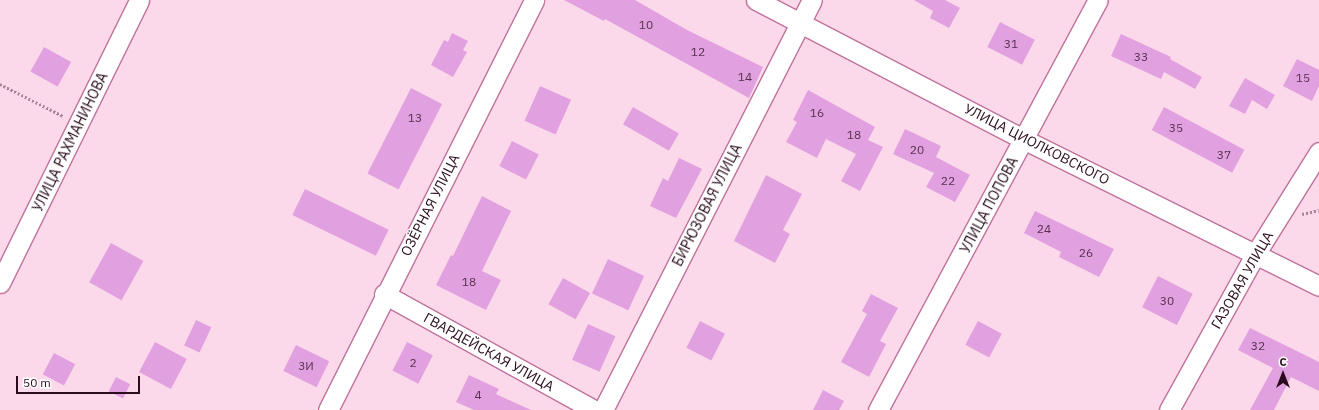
<!DOCTYPE html>
<html>
<head>
<meta charset="utf-8">
<style>
	body { margin:0 }
	#map { position:relative; width:1319px; height:410px; overflow:hidden; background:#fcd9ea; font-family:"IBM Plex Sans",sans-serif }
	div>[style] { position:absolute }
	[style*='--x'] { left:calc(var(--x)*1px); top:calc(var(--y)*1px); width:calc(var(--w)*1px); rotate:calc(var(--a)*1deg) }
	.building>* { inset:0; background:#e1a0df; transform-origin:0 0 }
	.path>* { height:2.5px; margin-top:-1.25px; transform-origin:0; background:repeating-linear-gradient(90deg,#a68596 0 2px,transparent 0 4px) }
	.roads { filter:drop-shadow(1px 0 #bf729b) drop-shadow(-1px 0 #bf729b) drop-shadow(0 1px #bf729b) drop-shadow(0 -1px #bf729b) }
	.street>* { height:19px; margin:-9.5px; padding:0 9.5px; transform-origin:9.5px; border-radius:9.5px; background:#fff }
	span { translate:-50% -50%; white-space:nowrap; text-align:center; line-height:1.15; -webkit-text-stroke:3px #fff; paint-order:stroke }
	.number-label { font-size:12px; color:#57314e }
	.number-label span { -webkit-text-stroke-width:0 }
	.street-label { font-size:14px; color:#290c1d }
	.north { position:absolute; left:1263px; top:354px; width:40px; height:40px; -webkit-text-stroke:3px #fff; paint-order:stroke; rotate:0deg; font-size:11px; font-weight:700; line-height:16px; text-align:center; color:#290c1d }
	.north::after { content:''; display:block; margin:auto; width:14px; height:18px; background:#290c1d; clip-path:polygon(50% 0,100% 100%,50% 72%,0 100%) }
	.scale { position:absolute; left:16px; top:376px; width:124px; height:18px; box-sizing:border-box; border:2px solid #290c1d; border-top:0; padding-left:5px; font-size:12px; line-height:14px; white-space:nowrap; color:#290c1d; -webkit-text-stroke:3px #fff; paint-order:stroke }
</style>
</head>
<body>
<div id="map">
	<div class="building">
		<div style="clip-path:polygon(564px 0,635px 0,687px 30px,763px 67px,749px 98px,605px 19px,604px 21px)"></div>
		<div style="clip-path:polygon(914px 0,945px 0,960px 8px,949px 28px,930px 18px,933px 11px)"></div>
		<div style="left:1000px;top:22px;width:39px;height:28px;rotate:27deg"></div>
		<div style="clip-path:polygon(452px 33px,468px 41px,463px 50px,467px 52px,453px 77px,431px 65px,444px 40px,448px 42px)"></div>
		<div style="clip-path:polygon(1121px 34px,1171px 57px,1170px 59px,1202px 77px,1195px 89px,1164px 72px,1161px 79px,1111px 56px)"></div>
		<div style="left:44px;top:47px;width:31px;height:28px;rotate:29deg"></div>
		<div style="clip-path:polygon(1297px 59px,1319px 70px,1319px 86px,1312px 101px,1283px 86px)"></div>
		<div style="clip-path:polygon(1245px 78px,1275px 95px,1267px 109px,1252px 100px,1245px 114px,1229px 106px)"></div>
		<div style="left:540px;top:86px;width:34px;height:38px;rotate:24deg"></div>
		<div style="left:411px;top:88px;width:35px;height:96px;rotate:27deg"></div>
		<div style="clip-path:polygon(808px 90px,875px 127px,868px 140px,883px 147px,860px 191px,841px 181px,856px 154px,826px 139px,817px 158px,786px 142px,797px 122px,793px 120px)"></div>
		<div style="left:633px;top:107px;width:53px;height:20px;rotate:30deg"></div>
		<div style="left:1164px;top:107px;width:91px;height:26px;rotate:28deg"></div>
		<div style="clip-path:polygon(905px 129px,941px 146px,936px 157px,970px 175px,955px 202px,926px 187px,934px 173px,893px 154px)"></div>
		<div style="left:512px;top:141px;width:30px;height:28px;rotate:27deg"></div>
		<div style="clip-path:polygon(679px 158px,702px 169px,676px 218px,650px 206px,663px 178px,668px 181px)"></div>
		<div style="clip-path:polygon(766px 175px,802px 194px,783px 230px,790px 234px,775px 263px,734px 241px)"></div>
		<div style="left:305px;top:189px;width:93px;height:29px;rotate:26deg"></div>
		<div style="clip-path:polygon(482px 196px,511px 211px,482px 271px,501px 280px,486px 310px,436px 285px,451px 255px,453px 256px)"></div>
		<div style="clip-path:polygon(1035px 211px,1114px 249px,1099px 277px,1059px 257px,1061px 252px,1024px 233px)"></div>
		<div style="left:111px;top:243px;width:37px;height:45px;rotate:29deg"></div>
		<div style="left:608px;top:259px;width:40px;height:38px;rotate:25deg"></div>
		<div style="left:1158px;top:276px;width:39px;height:35px;rotate:27deg"></div>
		<div style="left:563px;top:278px;width:31px;height:30px;rotate:29deg"></div>
		<div style="clip-path:polygon(871px 294px,898px 308px,880px 341px,886px 344px,869px 377px,841px 362px,867px 314px,862px 311px)"></div>
		<div style="left:196px;top:320px;width:17px;height:28px;rotate:25deg"></div>
		<div style="left:700px;top:321px;width:28px;height:30px;rotate:27deg"></div>
		<div style="left:978px;top:321px;width:27px;height:27px;rotate:28deg"></div>
		<div style="left:588px;top:324px;width:30px;height:39px;rotate:24deg"></div>
		<div style="clip-path:polygon(1250px 328px,1319px 362px,1319px 391px,1291px 377px,1274px 410px,1250px 410px,1273px 368px,1238px 350px)"></div>
		<div style="left:155px;top:342px;width:36px;height:34px;rotate:28deg"></div>
		<div style="left:407px;top:342px;width:29px;height:32px;rotate:27deg"></div>
		<div style="left:296px;top:345px;width:37px;height:29px;rotate:26deg"></div>
		<div style="left:54px;top:353px;width:24px;height:24px;rotate:28deg"></div>
		<div style="clip-path:polygon(469px 375px,499px 389px,496px 394px,531px 410px,474px 410px,456px 402px)"></div>
		<div style="left:116px;top:377px;width:16px;height:16px;rotate:27deg"></div>
		<div style="clip-path:polygon(823px 390px,844px 401px,839px 410px,813px 410px)"></div>
	</div>
	<div class="path">
		<div style="--x:0;--y:84;--w:71;--a:26.9"></div>
		<div style="--x:1302;--y:214;--w:17;--a:-13"></div>
	</div>
	<div class="roads">
		<div class="street">
			<div style="--x:756;--y:0;--w:303;--a:27.5"></div>
			<div style="--x:1025;--y:140;--w:328;--a:26.4"></div>
			<div style="--x:0;--y:283;--w:315;--a:-63.8"></div>
			<div style="--x:384;--y:294;--w:240;--a:28.9"></div>
			<div style="--x:328;--y:410;--w:459;--a:-63.3"></div>
			<div style="--x:603;--y:410;--w:460;--a:-63"></div>
			<div style="--x:878;--y:410;--w:465;--a:-61.8"></div>
			<div style="--x:1169;--y:410;--w:179;--a:-61"></div>
			<div style="--x:1256;--y:253;--w:119;--a:-58"></div>
		</div>
	</div>
	<div class="number-label">
		<span style="left:646px;top:25px">10</span>
		<span style="left:1011px;top:44px">31</span>
		<span style="left:698px;top:52px">12</span>
		<span style="left:1141px;top:57px">33</span>
		<span style="left:745px;top:77px">14</span>
		<span style="left:1303px;top:78px">15</span>
		<span style="left:817px;top:113px">16</span>
		<span style="left:415px;top:118px">13</span>
		<span style="left:1176px;top:128px">35</span>
		<span style="left:854px;top:135px">18</span>
		<span style="left:917px;top:150px">20</span>
		<span style="left:1224px;top:155px">37</span>
		<span style="left:948px;top:181px">22</span>
		<span style="left:1044px;top:229px">24</span>
		<span style="left:1086px;top:253px">26</span>
		<span style="left:469px;top:282px">18</span>
		<span style="left:1167px;top:301px">30</span>
		<span style="left:1258px;top:346px">32</span>
		<span style="left:413px;top:363px">2</span>
		<span style="left:306px;top:366px">3И</span>
		<span style="left:478px;top:395px">4</span>
	</div>
	<div class="street-label">
		<span style="left:70px;top:142px;rotate:-64deg">УЛИЦА РАХМАНИНОВА</span>
		<span style="left:1037px;top:144px;rotate:27deg">УЛИЦА ЦИОЛКОВСКОГО</span>
		<span style="left:430px;top:205px;rotate:-63deg">ОЗЁРНАЯ УЛИЦА</span>
		<span style="left:707px;top:205px;rotate:-63deg">БИРЮЗОВАЯ УЛИЦА</span>
		<span style="left:989px;top:205px;rotate:-62deg">УЛИЦА ПОПОВА</span>
		<span style="left:1242px;top:280px;rotate:-60deg">ГАЗОВАЯ УЛИЦА</span>
		<span style="left:489px;top:352px;rotate:29deg">ГВАРДЕЙСКАЯ УЛИЦА</span>
	</div>
	<div class="north">С</div>
	<div class="scale">50 m</div>
</div>
</body>
</html>
